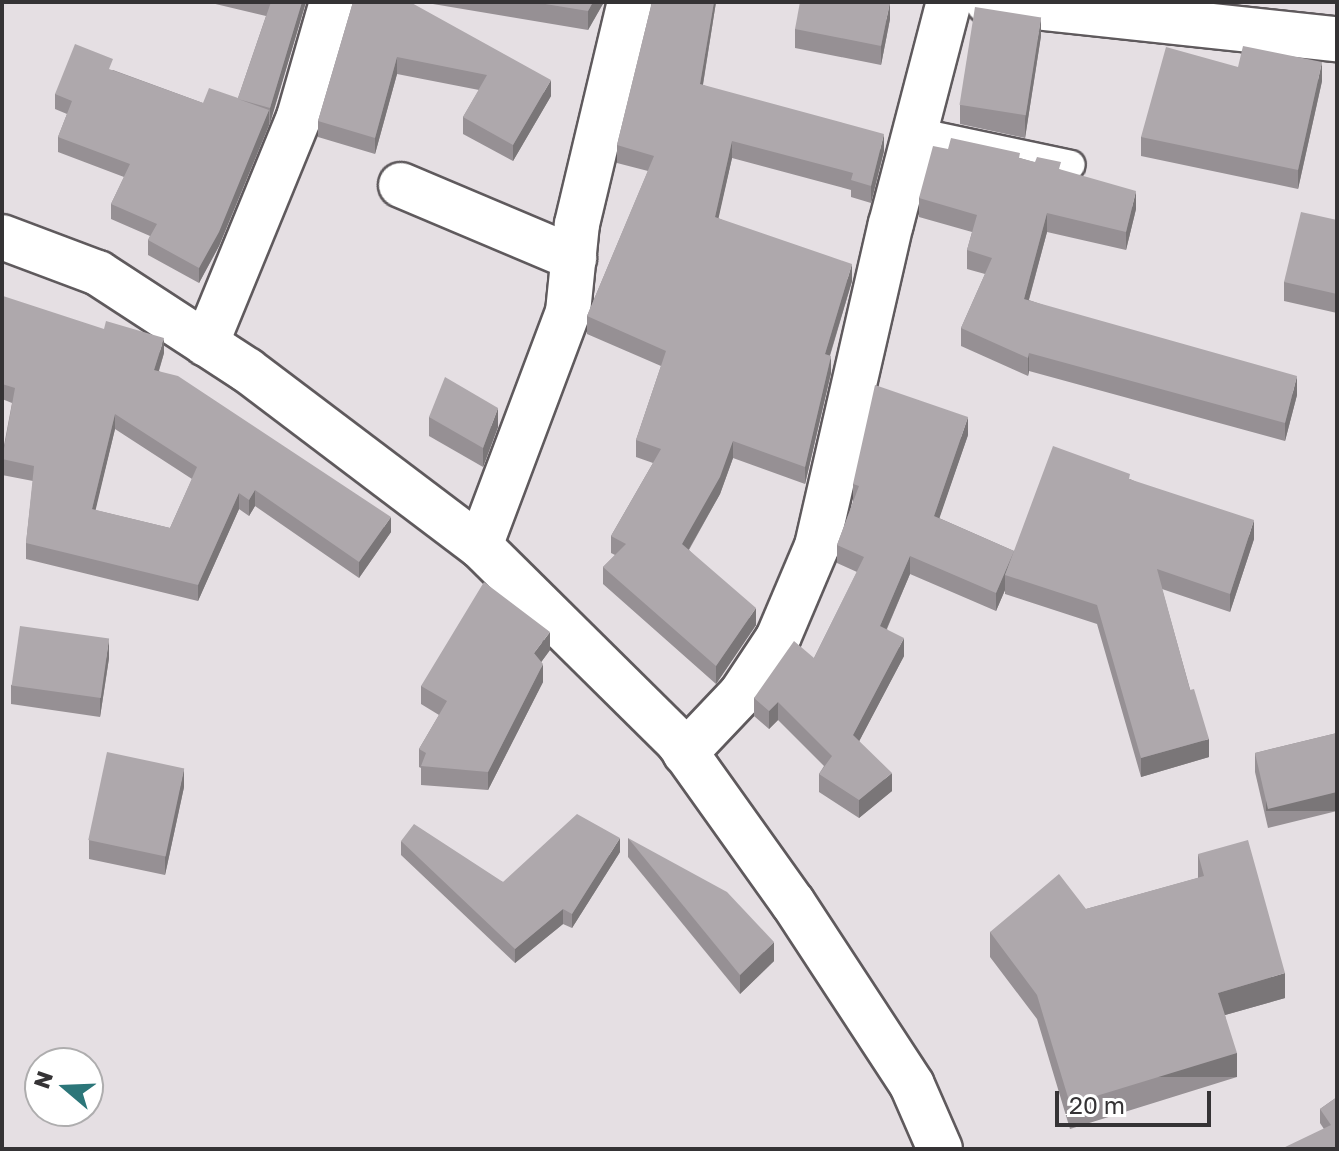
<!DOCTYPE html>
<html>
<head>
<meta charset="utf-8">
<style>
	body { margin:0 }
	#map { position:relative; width:1339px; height:1151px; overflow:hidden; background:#e5dfe3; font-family:"Golos Text",sans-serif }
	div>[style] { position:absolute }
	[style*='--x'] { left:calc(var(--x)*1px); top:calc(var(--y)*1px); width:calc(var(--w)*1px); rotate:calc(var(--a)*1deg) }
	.roads { filter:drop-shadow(2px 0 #5f5a5d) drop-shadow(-2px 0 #5f5a5d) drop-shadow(0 2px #5f5a5d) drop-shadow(0 -2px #5f5a5d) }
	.lane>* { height:28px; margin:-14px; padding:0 14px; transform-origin:14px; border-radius:14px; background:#fff }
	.street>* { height:44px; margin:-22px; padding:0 22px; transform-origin:22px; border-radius:22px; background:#fff }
	.wall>* { inset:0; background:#969094 }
	.shaded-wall>* { inset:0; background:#7a7678; transform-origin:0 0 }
	.building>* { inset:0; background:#aea8ac; transform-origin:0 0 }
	span { translate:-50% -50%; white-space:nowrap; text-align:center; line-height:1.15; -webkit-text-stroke:8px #fff; paint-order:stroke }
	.frame { position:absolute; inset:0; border:4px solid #353335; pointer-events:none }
	.north { position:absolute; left:24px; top:1047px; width:80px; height:80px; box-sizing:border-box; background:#fff; border:2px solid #aeadae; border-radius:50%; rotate:289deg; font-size:22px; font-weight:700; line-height:32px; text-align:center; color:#353335 }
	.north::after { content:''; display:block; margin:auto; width:28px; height:36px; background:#2c7679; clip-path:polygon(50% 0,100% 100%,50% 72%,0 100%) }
	.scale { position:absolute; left:1055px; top:1091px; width:156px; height:36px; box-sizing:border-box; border:4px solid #353335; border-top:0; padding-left:10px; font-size:24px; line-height:28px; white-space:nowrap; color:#353335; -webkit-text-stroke:6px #fff; paint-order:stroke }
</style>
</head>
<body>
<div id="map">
	<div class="roads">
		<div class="lane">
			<div style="--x:916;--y:132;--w:158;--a:12"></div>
		</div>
		<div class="street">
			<div style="--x:988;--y:2;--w:351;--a:6.1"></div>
			<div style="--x:401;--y:185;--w:188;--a:22.9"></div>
			<div style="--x:2;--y:237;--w:103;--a:20.6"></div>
			<div style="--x:98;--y:273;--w:178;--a:33.1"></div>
			<div style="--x:247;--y:370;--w:292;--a:37.1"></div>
			<div style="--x:480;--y:546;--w:279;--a:44.7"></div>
			<div style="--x:678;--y:742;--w:198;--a:54.5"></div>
			<div style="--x:793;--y:903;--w:217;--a:56.8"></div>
			<div style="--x:912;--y:1085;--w:70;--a:66.4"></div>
			<div style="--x:206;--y:344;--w:245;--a:-67.7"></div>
			<div style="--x:299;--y:117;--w:120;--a:-74"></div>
			<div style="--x:480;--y:546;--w:250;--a:-69.4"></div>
			<div style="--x:568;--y:312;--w:88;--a:-84.2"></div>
			<div style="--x:577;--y:224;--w:228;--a:-76.6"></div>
			<div style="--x:685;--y:753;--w:81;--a:-46.5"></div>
			<div style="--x:741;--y:694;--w:67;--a:-56.5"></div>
			<div style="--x:778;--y:638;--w:100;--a:-67"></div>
			<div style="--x:817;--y:546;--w:330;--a:-77.1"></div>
			<div style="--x:891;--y:224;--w:229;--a:-75.4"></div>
		</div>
	</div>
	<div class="wall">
		<div style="clip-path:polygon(207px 2px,306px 2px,270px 123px,219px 246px,199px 283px,148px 255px,148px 240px,150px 236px,111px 219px,111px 204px,124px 177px,58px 152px,58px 137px,67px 114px,55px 109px,55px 94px,113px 70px,203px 103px,238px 98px,266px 16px)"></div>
		<div style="clip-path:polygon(353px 2px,551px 96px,513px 161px,463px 134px,463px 117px,479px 90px,397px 74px,375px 154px,318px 137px,318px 121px)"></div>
		<div style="clip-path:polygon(421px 2px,604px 2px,588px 30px)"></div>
		<div style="clip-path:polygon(652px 2px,716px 2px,703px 85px,884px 151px,871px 203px,851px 197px,851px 190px,732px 158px,718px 218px,852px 281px,830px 356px,831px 373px,805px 484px,733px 458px,720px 494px,689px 550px,756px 625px,716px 684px,603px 584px,603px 567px,615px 555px,611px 553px,611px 536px,653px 463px,636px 457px,636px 440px,661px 366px,587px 334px,587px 316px,648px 171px,617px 163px,617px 145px)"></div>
		<div style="clip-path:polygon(890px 19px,881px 65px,795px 48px,795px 29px)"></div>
		<div style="clip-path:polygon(1041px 36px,1025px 138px,960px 124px,960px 105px)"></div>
		<div style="clip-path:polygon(1238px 67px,1322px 81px,1298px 189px,1141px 156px,1141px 137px)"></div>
		<div style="clip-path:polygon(948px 149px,1020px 158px,1061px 170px,1136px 209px,1126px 250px,1047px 232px,1029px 300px,1297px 395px,1285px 441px,1029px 371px,1028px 376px,961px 346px,961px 328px,985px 274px,967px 269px,967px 250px,972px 232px,919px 217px,919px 198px)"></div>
		<div style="clip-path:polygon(1337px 220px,1337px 313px,1284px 301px,1284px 282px)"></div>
		<div style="clip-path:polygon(evenodd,2px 303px,164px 353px,159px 371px,391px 532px,359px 578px,255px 506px,249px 516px,239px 509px,198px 601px,26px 559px,26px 543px,33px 481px,2px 475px,2px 456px,12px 403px,2px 399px,2px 303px,115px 429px,192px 479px,170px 528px,95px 510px,115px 429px)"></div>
		<div style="clip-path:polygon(429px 417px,498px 427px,483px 467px,429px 436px)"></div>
		<div style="clip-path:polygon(968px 435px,939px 518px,1014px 551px,1130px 479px,1254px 539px,1230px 612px,1162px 589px,1209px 757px,1141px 777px,1097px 624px,1005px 594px,1005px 590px,996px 611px,910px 574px,887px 629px,904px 656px,859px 741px,892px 791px,859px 818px,819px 792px,819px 774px,824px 766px,778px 720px,769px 729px,754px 716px,754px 698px,814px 658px,857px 572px,837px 563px,837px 545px,853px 502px,853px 484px)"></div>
		<div style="clip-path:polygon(550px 650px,541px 662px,543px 682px,488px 790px,421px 785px,421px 768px,419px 767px,419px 749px,439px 715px,421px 704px,421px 686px)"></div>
		<div style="clip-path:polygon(109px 658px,100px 717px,11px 704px,11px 685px)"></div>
		<div style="clip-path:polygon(1337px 733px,1337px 811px,1268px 828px,1255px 772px,1255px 753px)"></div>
		<div style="clip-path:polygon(184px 787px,165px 875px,89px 859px,89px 840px)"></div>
		<div style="clip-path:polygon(628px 838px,774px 961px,740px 994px,628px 857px)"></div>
		<div style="clip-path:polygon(401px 841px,503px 882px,620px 852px,572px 928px,563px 924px,515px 963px,401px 855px)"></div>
		<div style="clip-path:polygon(1198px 854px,1285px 998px,1225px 1015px,1237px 1077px,1070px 1129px,1037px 1019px,990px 957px,990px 932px,1086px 909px,1198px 878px)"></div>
		<div style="clip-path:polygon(1337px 1097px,1337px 1149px,1320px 1123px,1320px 1109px)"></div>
	</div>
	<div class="shaded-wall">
		<div style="clip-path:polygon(302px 2px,306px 2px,270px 123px,270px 108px)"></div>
		<div style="clip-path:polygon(593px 2px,604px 2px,588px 30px,588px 11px)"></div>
		<div style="clip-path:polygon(714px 2px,716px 2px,700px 102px,700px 84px)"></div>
		<div style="clip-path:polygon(890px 2px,890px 19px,881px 65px,881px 46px)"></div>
		<div style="clip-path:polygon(1041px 17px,1041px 36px,1025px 138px,1025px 119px)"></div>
		<div style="clip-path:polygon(397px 57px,397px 74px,375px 154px,375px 138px)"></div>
		<div style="clip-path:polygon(1322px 62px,1322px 81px,1298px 189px,1298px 170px)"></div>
		<div style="clip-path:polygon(551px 80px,551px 96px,513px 161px,513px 145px)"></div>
		<div style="clip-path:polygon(269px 110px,269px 125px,219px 246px,199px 283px,199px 268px)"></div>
		<div style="clip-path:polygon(884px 134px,884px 151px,871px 203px,871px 186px)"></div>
		<div style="clip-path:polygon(732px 141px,732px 158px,715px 234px,715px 217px)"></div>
		<div style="clip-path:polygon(1136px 191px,1136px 209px,1126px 250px,1126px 232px)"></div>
		<div style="clip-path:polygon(1047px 213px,1047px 232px,1024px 317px,1024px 299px)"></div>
		<div style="clip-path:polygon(852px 264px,852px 281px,825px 371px,825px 354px)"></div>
		<div style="clip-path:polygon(164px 338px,164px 353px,154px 386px,154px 370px)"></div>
		<div style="clip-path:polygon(1029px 353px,1029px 371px,1028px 376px,1028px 358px)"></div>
		<div style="clip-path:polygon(831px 356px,831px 373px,805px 484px,805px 467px)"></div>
		<div style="clip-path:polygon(1297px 376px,1297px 395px,1285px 441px,1285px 423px)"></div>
		<div style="clip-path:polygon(498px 408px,498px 427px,483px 467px,483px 448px)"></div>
		<div style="clip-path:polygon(115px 414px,115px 429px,92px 525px,92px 509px)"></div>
		<div style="clip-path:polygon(968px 417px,968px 435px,934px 534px,934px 516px)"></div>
		<div style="clip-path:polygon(733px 441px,733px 458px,720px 494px,682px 561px,682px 544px)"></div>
		<div style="clip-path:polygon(255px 490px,255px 506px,249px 516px,249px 500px)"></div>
		<div style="clip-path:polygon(239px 493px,239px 509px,198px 601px,198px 585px)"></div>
		<div style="clip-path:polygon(391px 517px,391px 532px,359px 578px,359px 562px)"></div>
		<div style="clip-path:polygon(1254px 520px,1254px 539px,1230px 612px,1230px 594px)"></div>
		<div style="clip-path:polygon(1014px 551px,1005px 575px,1005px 590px,996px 611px,996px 593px)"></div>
		<div style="clip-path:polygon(910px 556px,910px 574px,880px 644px,880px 626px)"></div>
		<div style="clip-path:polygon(756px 608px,756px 625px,716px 684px,716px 666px)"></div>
		<div style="clip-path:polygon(550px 632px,550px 650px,534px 672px,534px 653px)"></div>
		<div style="clip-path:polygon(904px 638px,904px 656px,853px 753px,853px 735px)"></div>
		<div style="clip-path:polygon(109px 639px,109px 658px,100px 717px,100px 698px)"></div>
		<div style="clip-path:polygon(543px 664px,543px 682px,488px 790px,488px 772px)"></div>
		<div style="clip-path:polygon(778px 702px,778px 720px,769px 729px,769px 711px)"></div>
		<div style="clip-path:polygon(1209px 739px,1209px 757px,1141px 777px,1141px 758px)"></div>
		<div style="clip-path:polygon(184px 768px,184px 787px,165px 875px,165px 855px)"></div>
		<div style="clip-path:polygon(892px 773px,892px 791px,859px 818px,859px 800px)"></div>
		<div style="left:1337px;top:792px;width:19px;height:71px;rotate:90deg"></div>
		<div style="clip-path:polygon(620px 838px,620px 852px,572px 928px,572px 914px)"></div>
		<div style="clip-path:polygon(563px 909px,563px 924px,515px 963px,515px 949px)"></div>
		<div style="clip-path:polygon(774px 942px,774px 961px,740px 994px,740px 975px)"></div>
		<div style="clip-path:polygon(1285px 973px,1285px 998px,1218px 1017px,1218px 993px)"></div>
		<div style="left:1237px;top:1053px;width:24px;height:175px;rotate:90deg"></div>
	</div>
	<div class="building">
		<div style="clip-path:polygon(269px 2px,302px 2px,270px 108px,238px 99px,269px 110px,219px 232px,199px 268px,148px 240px,157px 224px,111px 204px,130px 164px,58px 137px,72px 101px,55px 94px,75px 44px,113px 59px,109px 69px,203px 103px,209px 88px,238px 98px,271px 2px)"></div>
		<div style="clip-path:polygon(353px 2px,410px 2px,551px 80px,513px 145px,463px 117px,487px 75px,397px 57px,375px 138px,318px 121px)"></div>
		<div style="clip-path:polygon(533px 2px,593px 2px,588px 11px)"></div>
		<div style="clip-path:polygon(652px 2px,714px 2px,700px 84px,884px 134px,871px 186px,851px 180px,853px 173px,732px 141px,715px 217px,852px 264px,825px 354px,831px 356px,805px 467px,733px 441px,720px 477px,682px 544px,756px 608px,716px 666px,603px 567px,626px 544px,611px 536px,661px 449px,636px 440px,666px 351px,587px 316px,654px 156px,617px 145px)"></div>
		<div style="clip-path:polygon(800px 2px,890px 2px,881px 46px,795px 29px)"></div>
		<div style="left:975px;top:7px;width:67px;height:99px;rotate:9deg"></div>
		<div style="clip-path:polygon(1243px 46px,1322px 62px,1298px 170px,1141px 137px,1166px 47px,1238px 67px)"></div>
		<div style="clip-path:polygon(951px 138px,1020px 153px,1019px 158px,1035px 162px,1037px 157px,1061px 162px,1059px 169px,1136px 191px,1126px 232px,1047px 213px,1024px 299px,1297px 376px,1285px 423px,1029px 353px,1028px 358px,961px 328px,992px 258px,967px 250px,977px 215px,919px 198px,933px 146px,948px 149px)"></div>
		<div style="clip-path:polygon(1301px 212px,1337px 220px,1337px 294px,1284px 282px)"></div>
		<div style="clip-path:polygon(evenodd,3px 296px,104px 329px,106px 321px,164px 338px,154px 370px,178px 376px,391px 517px,359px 562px,255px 490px,249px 500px,239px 493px,198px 585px,26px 543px,34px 466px,2px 459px,15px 388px,2px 384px,2px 303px,3px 296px,115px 414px,197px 467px,170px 528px,92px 509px,115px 414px)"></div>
		<div style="clip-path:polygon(445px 377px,498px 408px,483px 448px,429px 417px)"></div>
		<div style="clip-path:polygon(875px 385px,968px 417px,934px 516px,1014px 551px,996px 593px,910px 556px,880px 626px,904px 638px,853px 735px,892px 773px,859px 800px,819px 774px,832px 756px,778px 702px,769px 711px,754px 698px,794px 641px,814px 658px,864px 557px,837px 545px,859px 486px,853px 484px)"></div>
		<div style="clip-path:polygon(1053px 446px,1130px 474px,1129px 479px,1254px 520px,1230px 594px,1157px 569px,1190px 690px,1194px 689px,1209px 739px,1141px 758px,1097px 605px,1005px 575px)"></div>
		<div style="clip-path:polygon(484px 582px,550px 632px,534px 653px,543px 664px,488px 772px,421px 766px,426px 753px,419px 749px,447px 701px,421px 686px)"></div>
		<div style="left:20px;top:626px;width:90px;height:60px;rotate:8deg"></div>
		<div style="clip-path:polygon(1337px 733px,1337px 792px,1268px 809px,1255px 753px)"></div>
		<div style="left:107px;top:752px;width:79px;height:90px;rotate:12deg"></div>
		<div style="clip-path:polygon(577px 814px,620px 838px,572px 914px,563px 909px,515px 949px,401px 841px,414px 824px,503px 882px)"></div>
		<div style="clip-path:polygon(628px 838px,727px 892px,774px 942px,740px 975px)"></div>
		<div style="clip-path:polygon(1248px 840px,1285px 973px,1218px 993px,1237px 1053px,1070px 1104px,1037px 995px,990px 932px,1059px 874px,1086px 909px,1204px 876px,1198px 854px)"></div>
		<div style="clip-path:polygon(1337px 1097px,1337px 1149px,1281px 1149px,1331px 1125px,1320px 1109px)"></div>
	</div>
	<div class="frame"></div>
	<div class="north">N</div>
	<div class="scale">20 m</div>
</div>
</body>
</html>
